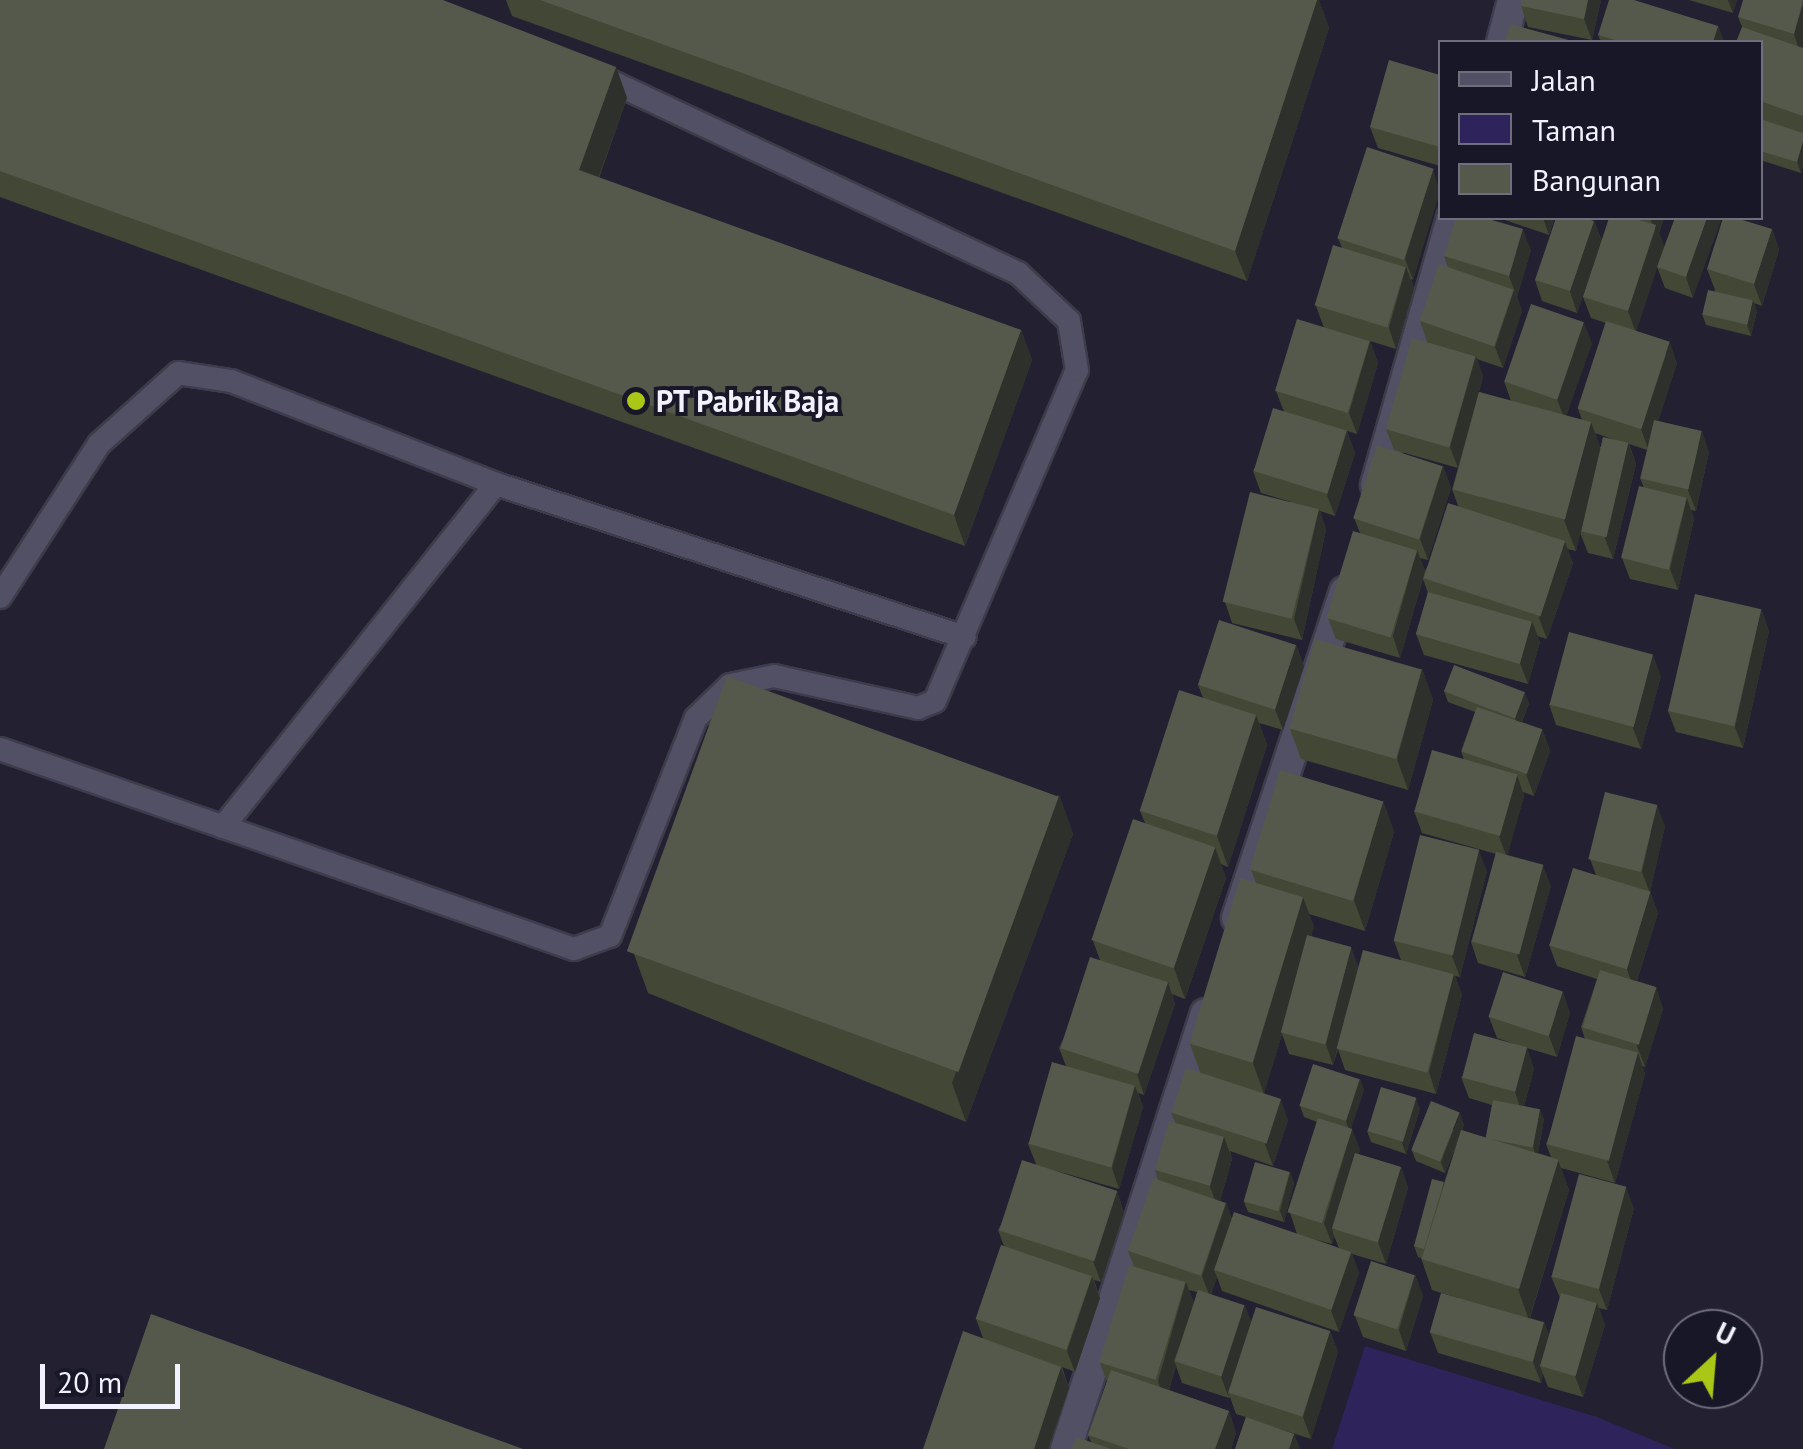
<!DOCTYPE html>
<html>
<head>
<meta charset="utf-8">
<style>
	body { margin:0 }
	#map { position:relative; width:1803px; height:1449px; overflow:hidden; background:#222031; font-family:"PT Sans",sans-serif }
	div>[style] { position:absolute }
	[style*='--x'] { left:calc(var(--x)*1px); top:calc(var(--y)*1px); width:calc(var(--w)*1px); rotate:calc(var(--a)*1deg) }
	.green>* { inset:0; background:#2e235b }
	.roads { filter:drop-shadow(2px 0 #3e3c4b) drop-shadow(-2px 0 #3e3c4b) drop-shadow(0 2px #3e3c4b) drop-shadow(0 -2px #3e3c4b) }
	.service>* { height:22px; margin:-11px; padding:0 11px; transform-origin:11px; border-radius:11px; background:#525064 }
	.minor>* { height:30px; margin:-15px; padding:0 15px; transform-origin:15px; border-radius:15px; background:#525064 }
	.wall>* { inset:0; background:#424736 }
	.shaded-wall>* { inset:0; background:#2d302b }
	.building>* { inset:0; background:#55594b; transform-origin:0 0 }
	.dots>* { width:28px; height:28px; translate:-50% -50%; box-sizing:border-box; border:5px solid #181727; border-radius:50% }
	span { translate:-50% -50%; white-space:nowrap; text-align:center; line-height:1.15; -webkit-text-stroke:8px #181727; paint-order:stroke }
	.poi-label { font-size:30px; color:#f2f1fd; font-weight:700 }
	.left { translate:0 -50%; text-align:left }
	.legend { position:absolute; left:1438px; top:40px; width:325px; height:180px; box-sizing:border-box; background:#181727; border:2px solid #6f6e7d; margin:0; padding:12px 18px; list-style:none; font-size:30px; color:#f2f1fd }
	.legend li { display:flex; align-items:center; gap:20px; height:50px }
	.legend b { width:50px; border:2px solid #6f6e7d }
	.north { position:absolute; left:1663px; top:1309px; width:100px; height:100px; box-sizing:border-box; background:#181727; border:2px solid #6f6e7d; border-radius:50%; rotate:26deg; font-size:28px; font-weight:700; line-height:40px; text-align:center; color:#f2f1fd }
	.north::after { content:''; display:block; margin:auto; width:35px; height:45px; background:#aac717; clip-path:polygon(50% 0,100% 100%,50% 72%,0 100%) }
	.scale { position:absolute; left:40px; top:1364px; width:140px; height:45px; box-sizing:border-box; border:5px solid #f2f1fd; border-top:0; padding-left:12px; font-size:30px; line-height:35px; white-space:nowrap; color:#f2f1fd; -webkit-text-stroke:8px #181727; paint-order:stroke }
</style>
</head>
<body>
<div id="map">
	<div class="green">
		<div style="clip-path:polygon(1365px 1346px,1597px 1417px,1675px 1449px,1332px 1449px)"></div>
	</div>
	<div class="roads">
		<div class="service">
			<div style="--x:0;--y:597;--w:182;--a:-57.1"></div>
			<div style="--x:99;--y:444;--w:106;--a:-41.9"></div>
			<div style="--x:178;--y:373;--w:54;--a:8.6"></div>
			<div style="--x:231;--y:381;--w:284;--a:21.2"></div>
			<div style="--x:496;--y:484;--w:493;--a:18.1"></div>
			<div style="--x:0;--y:749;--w:608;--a:19.21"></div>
			<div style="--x:574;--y:949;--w:38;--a:-20"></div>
			<div style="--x:610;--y:936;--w:234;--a:-68.5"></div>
			<div style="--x:696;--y:718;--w:47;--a:-44.1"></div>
			<div style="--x:730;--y:685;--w:45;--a:-11.6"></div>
			<div style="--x:774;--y:676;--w:148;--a:12.5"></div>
			<div style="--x:918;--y:708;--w:18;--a:-22"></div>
			<div style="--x:935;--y:701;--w:360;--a:-66.8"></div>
			<div style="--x:1077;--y:370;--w:50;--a:-99.3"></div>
			<div style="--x:1069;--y:321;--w:70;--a:-136.7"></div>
			<div style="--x:1018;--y:273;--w:464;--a:-154.8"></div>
			<div style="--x:223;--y:827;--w:438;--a:-51.5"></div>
		</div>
		<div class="minor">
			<div style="--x:1502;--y:42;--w:43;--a:-75.3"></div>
			<div style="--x:1376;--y:485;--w:278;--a:-74.1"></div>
			<div style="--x:1237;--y:918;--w:344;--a:-71.7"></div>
			<div style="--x:1066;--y:1449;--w:457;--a:-72.2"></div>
		</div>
	</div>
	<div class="wall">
		<div style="clip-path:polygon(0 0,616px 67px,627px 98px,599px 178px,1021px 330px,1032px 360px,965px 546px,0 197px)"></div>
		<div style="clip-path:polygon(506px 0,1319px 0,1329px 28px,1247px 281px,512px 16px)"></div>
		<div style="clip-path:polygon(1601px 0,1592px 40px,1528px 27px,1521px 6px)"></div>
		<div style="clip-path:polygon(1689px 0,1737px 0,1733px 13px)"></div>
		<div style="clip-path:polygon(1803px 0,1803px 165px,1801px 173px,1760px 160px,1760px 42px,1742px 27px,1738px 17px)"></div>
		<div style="clip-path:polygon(1718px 26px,1724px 42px,1601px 42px,1598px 35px)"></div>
		<div style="clip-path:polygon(1440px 75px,1440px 166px,1378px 148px,1370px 127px)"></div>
		<div style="clip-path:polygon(1440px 188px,1413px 280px,1411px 279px,1414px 288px,1396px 349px,1370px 341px,1378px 363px,1357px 434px,1312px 420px,1347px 431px,1355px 453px,1335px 516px,1320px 511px,1326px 530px,1302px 640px,1232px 623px,1225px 602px,1291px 502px,1261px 493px,1253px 471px,1284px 412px,1276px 391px,1324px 328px,1316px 306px,1342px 248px,1338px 238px)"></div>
		<div style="clip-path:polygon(1499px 218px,1555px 218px,1549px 235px)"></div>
		<div style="clip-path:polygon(evenodd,1602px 218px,1664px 218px,1659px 233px,1664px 247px,1675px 218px,1693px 298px,1665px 288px,1657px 267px,1636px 331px,1677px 363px,1658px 421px,1709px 452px,1696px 511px,1691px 510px,1694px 519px,1678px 590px,1630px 579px,1622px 558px,1644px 488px,1640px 478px,1647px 450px,1629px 444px,1636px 464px,1613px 559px,1588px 553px,1580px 533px,1576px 551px,1567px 549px,1573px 563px,1547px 639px,1537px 636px,1540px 642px,1528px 684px,1424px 655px,1416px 634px,1428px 593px,1423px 579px,1400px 658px,1336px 639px,1328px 618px,1360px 533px,1354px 518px,1443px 466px,1451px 488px,1428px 560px,1420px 558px,1425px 571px,1458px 506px,1452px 489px,1458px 468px,1394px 450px,1386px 429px,1427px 342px,1420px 321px,1448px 267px,1444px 256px,1531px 250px,1517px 297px,1522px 311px,1503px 368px,1477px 359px,1483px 377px,1479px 392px,1511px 401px,1504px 381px,1592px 343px,1566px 416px,1582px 420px,1578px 409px,1606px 323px,1591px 318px,1583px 297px,1590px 275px,1577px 313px,1542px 301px,1535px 280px,1594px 221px,1602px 241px,1609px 220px,1602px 218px,1595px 433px,1615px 440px,1600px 447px,1595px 433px)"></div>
		<div style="clip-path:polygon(1772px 229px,1779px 250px,1762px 306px,1754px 303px,1757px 311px,1751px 336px,1706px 325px,1702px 314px,1715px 290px,1707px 269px)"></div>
		<div style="clip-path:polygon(1761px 609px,1769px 631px,1743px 748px,1676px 732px,1668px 711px)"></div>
		<div style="clip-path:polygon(1296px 645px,1304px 666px,1283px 730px,1259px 723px,1267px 745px,1228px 867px,1221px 864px,1226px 878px,1185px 999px,1172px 994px,1175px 1004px,1144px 1095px,1138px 1093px,1143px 1107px,1119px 1189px,1050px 1169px,1117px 1191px,1124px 1213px,1101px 1282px,1094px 1280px,1100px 1298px,1075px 1372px,1062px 1367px,1069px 1388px,1048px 1449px,923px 1449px,983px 1338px,976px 1319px,1004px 1246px,998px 1230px,1036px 1164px,1028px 1144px,1066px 1066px,1059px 1048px,1100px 960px,1093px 941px,1145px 823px,1140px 811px,1203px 698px,1198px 685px)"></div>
		<div style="clip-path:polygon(1422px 669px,1433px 700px,1408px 790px,1301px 759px,1290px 729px)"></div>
		<div style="clip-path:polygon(1661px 676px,1641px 749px,1556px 725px,1549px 704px)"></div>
		<div style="clip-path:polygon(1444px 691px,1529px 703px,1522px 722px,1542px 729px,1550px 751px,1534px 796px,1523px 792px,1524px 796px,1507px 855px,1551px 886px,1525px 977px,1478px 963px,1471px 942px,1496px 854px,1422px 833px,1414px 811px,1464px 760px,1461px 751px,1475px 712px,1448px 702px)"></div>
		<div style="clip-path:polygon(1059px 795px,1073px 834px,966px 1122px,648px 993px,634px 954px)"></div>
		<div style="clip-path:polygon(evenodd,1383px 801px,1394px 832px,1365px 931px,1309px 914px,1314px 927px,1311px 936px,1358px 967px,1401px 960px,1394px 941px,1487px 871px,1460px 977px,1455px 976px,1462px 995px,1436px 1094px,1345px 1070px,1338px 1049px,1333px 1065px,1289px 1054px,1282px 1034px,1264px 1093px,1288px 1120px,1273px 1166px,1230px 1151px,1232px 1159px,1220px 1201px,1226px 1203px,1232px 1219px,1297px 1234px,1290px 1213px,1317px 1122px,1304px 1117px,1300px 1106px,1360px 1079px,1364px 1090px,1351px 1128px,1360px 1150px,1358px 1154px,1401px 1167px,1408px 1188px,1386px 1264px,1352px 1254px,1359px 1273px,1339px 1332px,1222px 1291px,1217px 1277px,1211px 1294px,1251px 1321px,1330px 1331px,1338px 1352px,1311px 1439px,1261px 1423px,1294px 1434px,1300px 1449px,1235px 1449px,1246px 1417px,1236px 1414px,1230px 1397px,1229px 1398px,1182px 1383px,1176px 1366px,1169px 1390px,1229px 1411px,1236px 1433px,1231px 1449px,1072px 1449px,1091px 1442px,1088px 1435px,1107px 1382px,1100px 1363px,1134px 1266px,1128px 1251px,1158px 1180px,1155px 1170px,1175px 1122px,1171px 1113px,1200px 1072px,1190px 1044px,1256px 883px,1251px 870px,1383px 801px,1334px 1236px,1339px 1248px,1314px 1239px,1332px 1244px,1334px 1236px,1383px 801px,1189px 1290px,1197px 1292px,1194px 1303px,1189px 1290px)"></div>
		<div style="clip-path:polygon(1665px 826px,1650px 892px,1658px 913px,1637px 981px,1656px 987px,1663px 1009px,1645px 1067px,1642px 1066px,1645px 1074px,1615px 1183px,1561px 1168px,1569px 1190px,1530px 1318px,1544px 1322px,1549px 1335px,1560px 1298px,1551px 1276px,1634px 1208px,1607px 1310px,1599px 1308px,1605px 1325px,1583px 1397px,1548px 1387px,1543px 1374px,1541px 1383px,1438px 1353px,1430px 1332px,1458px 1298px,1432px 1290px,1421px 1258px,1418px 1257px,1414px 1246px,1444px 1183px,1458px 1141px,1445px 1173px,1416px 1161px,1412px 1151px,1464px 1124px,1462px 1130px,1486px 1138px,1492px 1105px,1469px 1098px,1461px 1077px,1523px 1047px,1497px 1038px,1489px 1017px,1570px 1013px,1557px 1057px,1527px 1048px,1534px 1069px,1524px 1106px,1544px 1119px,1538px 1153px,1551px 1157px,1546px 1144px,1585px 1039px,1581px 1027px,1597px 979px,1557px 966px,1549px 945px,1596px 875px,1590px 859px)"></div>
		<div style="clip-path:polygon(1420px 1109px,1406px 1154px,1371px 1142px,1367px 1131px)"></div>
		<div style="clip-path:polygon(1290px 1172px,1294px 1183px,1284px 1222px,1248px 1212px,1244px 1202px)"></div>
		<div style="clip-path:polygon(1415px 1275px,1423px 1296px,1406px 1351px,1363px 1337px,1355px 1316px)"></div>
	</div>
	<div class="shaded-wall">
		<div style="clip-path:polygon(1317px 0,1319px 0,1329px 28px,1247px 281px,1235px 251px)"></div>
		<div style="clip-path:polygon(1588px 0,1601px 0,1592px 40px,1584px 19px)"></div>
		<div style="clip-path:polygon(1728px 0,1737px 0,1733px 13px)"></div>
		<div style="clip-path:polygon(1803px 4px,1803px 50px,1801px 56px,1794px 34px)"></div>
		<div style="clip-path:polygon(1718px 26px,1724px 42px,1713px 42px)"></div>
		<div style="clip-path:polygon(616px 67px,627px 98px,590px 201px,579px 170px)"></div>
		<div style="clip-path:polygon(1803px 141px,1803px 165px,1801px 173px,1797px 162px)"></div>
		<div style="clip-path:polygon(1433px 169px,1440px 192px,1413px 280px,1405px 259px)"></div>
		<div style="clip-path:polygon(1543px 218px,1555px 218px,1549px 235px)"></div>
		<div style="clip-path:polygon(1650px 218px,1664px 218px,1659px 233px,1664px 247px,1636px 333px,1628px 311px,1655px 230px)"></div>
		<div style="clip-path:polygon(1707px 218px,1722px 218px,1693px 298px,1686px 277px)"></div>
		<div style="clip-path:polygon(1594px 221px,1602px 242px,1577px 313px,1570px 291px)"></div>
		<div style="clip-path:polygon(1523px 229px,1531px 250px,1517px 297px,1509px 276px)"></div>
		<div style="clip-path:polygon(1772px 229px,1779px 250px,1762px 306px,1754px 284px)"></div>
		<div style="clip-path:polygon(1406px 267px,1414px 288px,1396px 349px,1389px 328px)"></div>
		<div style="clip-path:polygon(1514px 290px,1522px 311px,1503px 368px,1495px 347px)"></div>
		<div style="clip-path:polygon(1753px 300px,1757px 311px,1751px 336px,1747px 325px)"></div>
		<div style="clip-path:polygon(1584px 322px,1592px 343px,1565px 420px,1557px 399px)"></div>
		<div style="clip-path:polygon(1021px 330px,1032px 360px,965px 546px,954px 515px)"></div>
		<div style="clip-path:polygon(1370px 341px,1378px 363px,1357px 434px,1349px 413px)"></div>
		<div style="clip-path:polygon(1670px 342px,1677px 363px,1649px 451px,1641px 429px)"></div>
		<div style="clip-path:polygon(1476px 356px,1483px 377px,1458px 468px,1450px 447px)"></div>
		<div style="clip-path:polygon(1591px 422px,1602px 453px,1576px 551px,1564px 520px)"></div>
		<div style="clip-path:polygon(1347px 431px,1355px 453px,1335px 516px,1327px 495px)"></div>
		<div style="clip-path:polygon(1702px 431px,1709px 452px,1696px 511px,1688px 490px)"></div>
		<div style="clip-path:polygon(1628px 443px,1636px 464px,1613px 559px,1605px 538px)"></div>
		<div style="clip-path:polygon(1443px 466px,1451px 488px,1428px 560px,1420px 539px)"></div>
		<div style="clip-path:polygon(1687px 498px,1694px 519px,1678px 590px,1670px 569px)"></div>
		<div style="clip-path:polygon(1319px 509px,1326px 530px,1302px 640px,1294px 619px)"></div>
		<div style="clip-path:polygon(1565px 542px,1573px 563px,1547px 639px,1539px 618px)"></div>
		<div style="clip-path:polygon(1417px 550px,1425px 571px,1400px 658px,1393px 636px)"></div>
		<div style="clip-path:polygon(1761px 609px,1769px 631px,1743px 748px,1735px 727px)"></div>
		<div style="clip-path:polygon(1532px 621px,1540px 642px,1528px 684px,1520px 663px)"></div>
		<div style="clip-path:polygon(1296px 645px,1304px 666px,1283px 730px,1275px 709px)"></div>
		<div style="clip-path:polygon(1653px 655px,1661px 676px,1641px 749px,1633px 728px)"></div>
		<div style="clip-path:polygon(1422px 669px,1433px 700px,1408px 790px,1397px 759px)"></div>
		<div style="clip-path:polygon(1525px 692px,1529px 703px,1519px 729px,1515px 718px)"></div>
		<div style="clip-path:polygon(1256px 715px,1267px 745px,1228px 867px,1217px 836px)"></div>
		<div style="clip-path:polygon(1542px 729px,1550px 751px,1534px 796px,1526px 774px)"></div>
		<div style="clip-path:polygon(1517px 775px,1524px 796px,1507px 858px,1499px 836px)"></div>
		<div style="clip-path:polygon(1059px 795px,1073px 834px,966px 1122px,952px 1083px)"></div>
		<div style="clip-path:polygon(1383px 801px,1394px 832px,1365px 931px,1354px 900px)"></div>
		<div style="clip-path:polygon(1657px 805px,1665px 826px,1650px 893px,1642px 872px)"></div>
		<div style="clip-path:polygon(1215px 847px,1226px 878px,1185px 999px,1174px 968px)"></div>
		<div style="clip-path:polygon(1479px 850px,1487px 871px,1460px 977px,1452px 956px)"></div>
		<div style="clip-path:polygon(1543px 865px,1551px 886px,1525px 977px,1517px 955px)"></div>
		<div style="clip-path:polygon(1650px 892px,1658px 913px,1634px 990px,1627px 969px)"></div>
		<div style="clip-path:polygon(1303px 897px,1314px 927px,1264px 1094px,1253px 1063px)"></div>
		<div style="clip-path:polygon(1351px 947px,1359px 968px,1333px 1065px,1326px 1044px)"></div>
		<div style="clip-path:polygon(1454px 974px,1462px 995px,1436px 1094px,1429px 1072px)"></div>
		<div style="clip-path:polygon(1168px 982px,1175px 1004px,1144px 1095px,1137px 1074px)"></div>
		<div style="clip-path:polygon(1656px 987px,1663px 1009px,1645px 1067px,1637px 1046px)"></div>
		<div style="clip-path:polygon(1563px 991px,1570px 1013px,1557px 1057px,1549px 1036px)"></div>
		<div style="clip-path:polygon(1527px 1047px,1534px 1069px,1522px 1113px,1515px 1092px)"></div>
		<div style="clip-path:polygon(1638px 1053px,1645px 1074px,1615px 1183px,1607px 1161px)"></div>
		<div style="clip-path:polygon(1360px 1079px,1364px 1090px,1350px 1132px,1346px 1121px)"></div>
		<div style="clip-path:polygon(1135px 1086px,1143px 1107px,1119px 1189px,1112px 1168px)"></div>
		<div style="clip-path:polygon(1416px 1098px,1420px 1109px,1406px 1154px,1402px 1143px)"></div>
		<div style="clip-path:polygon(1281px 1099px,1288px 1120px,1273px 1166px,1265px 1144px)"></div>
		<div style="clip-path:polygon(1540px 1109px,1544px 1119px,1537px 1158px,1533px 1147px)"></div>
		<div style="clip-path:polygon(1460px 1113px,1464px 1124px,1445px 1173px,1441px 1162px)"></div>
		<div style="clip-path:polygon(1352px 1129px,1360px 1150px,1336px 1230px,1332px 1229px,1334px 1236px,1332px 1244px,1324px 1223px)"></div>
		<div style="clip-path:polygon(1224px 1137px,1232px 1159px,1218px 1208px,1210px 1187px)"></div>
		<div style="clip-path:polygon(1558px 1160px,1569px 1190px,1529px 1320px,1518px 1289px)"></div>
		<div style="clip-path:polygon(1401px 1167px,1408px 1188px,1386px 1264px,1378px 1242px)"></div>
		<div style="clip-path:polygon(1290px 1172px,1294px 1183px,1284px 1222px,1280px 1211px)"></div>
		<div style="clip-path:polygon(1626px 1187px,1634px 1208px,1607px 1310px,1599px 1289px)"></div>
		<div style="clip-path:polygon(1117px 1191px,1124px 1213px,1101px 1282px,1093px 1261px)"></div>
		<div style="clip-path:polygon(1226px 1203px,1234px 1224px,1214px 1270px,1217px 1277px,1210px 1297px,1202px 1276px)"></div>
		<div style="clip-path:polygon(1351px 1252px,1359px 1273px,1339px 1332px,1331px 1310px)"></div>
		<div style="clip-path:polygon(1415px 1275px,1423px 1296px,1406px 1351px,1399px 1330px)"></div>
		<div style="clip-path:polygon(1092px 1277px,1100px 1298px,1075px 1372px,1067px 1351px)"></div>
		<div style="clip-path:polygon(1186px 1282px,1194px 1304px,1174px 1361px,1176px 1366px,1165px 1402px,1158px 1381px)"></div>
		<div style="clip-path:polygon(1597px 1303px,1605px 1325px,1583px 1397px,1575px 1376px)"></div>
		<div style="clip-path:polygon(1245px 1305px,1253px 1326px,1228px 1393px,1229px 1398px,1221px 1377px)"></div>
		<div style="clip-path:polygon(1544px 1322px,1552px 1343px,1540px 1366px,1543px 1374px,1541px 1383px,1533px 1362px)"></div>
		<div style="clip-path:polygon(1330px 1331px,1338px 1352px,1311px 1439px,1303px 1417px)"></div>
		<div style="clip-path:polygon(1061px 1367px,1069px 1388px,1048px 1449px,1034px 1449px)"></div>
		<div style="clip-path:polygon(1229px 1411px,1236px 1433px,1231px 1449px,1215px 1449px)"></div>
		<div style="clip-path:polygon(1294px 1434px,1300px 1449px,1289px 1449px)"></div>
	</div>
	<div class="building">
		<div style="clip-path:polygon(0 0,443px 0,616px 67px,579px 170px,1021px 330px,954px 515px,0 171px)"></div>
		<div style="clip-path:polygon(540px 0,1317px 0,1235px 251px)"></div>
		<div style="clip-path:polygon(1522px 0,1588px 0,1584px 19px,1521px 6px)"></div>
		<div style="clip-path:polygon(1609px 0,1634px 0,1718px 26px,1713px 42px,1622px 42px,1598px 35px)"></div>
		<div style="clip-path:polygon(1743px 0,1803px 0,1794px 34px,1738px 17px)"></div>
		<div style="clip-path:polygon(1510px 24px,1576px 42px,1505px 42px)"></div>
		<div style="clip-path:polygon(1742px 27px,1803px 48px,1803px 116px,1760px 101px,1760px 42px,1736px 42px)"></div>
		<div style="clip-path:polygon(1389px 60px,1440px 75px,1440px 147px,1370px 127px)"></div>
		<div style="clip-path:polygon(1760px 119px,1803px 133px,1803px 141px,1797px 162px,1760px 151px)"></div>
		<div style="left:1367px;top:147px;width:70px;height:96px;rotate:18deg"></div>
		<div style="clip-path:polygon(1456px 218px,1485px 218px,1523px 229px,1509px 276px,1444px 256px)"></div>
		<div style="clip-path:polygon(1556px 218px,1584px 218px,1594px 221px,1570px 291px,1535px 280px)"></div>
		<div style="clip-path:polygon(1609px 218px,1632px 218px,1656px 225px,1628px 311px,1583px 297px)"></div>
		<div style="clip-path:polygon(1675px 218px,1707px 218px,1686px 277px,1657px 267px)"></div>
		<div style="clip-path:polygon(1723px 218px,1736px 218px,1772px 229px,1754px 284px,1707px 269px)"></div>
		<div style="left:1333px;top:245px;width:76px;height:63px;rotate:17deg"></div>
		<div style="left:1439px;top:264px;width:79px;height:60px;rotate:19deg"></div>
		<div style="left:1708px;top:290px;width:46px;height:25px;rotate:13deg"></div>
		<div style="left:1531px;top:304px;width:56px;height:82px;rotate:19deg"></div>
		<div style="left:1297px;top:319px;width:76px;height:75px;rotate:17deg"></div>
		<div style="left:1606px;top:321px;width:67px;height:92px;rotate:18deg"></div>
		<div style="left:1412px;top:338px;width:66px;height:95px;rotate:16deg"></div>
		<div style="left:1479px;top:392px;width:116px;height:101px;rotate:15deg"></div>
		<div style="left:1273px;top:408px;width:77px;height:66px;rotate:17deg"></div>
		<div style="left:1654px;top:420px;width:49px;height:60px;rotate:13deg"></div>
		<div style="left:1603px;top:437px;width:26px;height:97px;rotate:13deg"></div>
		<div style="left:1377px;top:445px;width:69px;height:77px;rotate:18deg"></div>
		<div style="left:1639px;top:486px;width:49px;height:74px;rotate:14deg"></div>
		<div style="left:1250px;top:492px;width:71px;height:113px;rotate:14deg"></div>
		<div style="left:1448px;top:503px;width:123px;height:79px;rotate:18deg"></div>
		<div style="left:1353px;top:531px;width:67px;height:91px;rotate:17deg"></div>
		<div style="left:1428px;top:592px;width:108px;height:44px;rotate:16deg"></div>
		<div style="left:1695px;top:594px;width:68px;height:120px;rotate:13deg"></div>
		<div style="left:1219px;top:620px;width:81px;height:68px;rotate:18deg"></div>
		<div style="left:1569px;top:632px;width:87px;height:75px;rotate:15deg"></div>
		<div style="left:1315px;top:639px;width:111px;height:93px;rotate:16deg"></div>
		<div style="left:1454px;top:665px;width:76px;height:28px;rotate:21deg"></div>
		<div style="left:727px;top:676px;width:353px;height:293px;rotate:20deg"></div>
		<div style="left:1179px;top:690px;width:81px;height:127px;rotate:18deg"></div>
		<div style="left:1477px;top:707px;width:69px;height:47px;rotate:19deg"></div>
		<div style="left:1432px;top:750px;width:89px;height:64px;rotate:16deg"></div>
		<div style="left:1280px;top:770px;width:108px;height:104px;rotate:17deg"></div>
		<div style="left:1605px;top:792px;width:54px;height:69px;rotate:14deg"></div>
		<div style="left:1133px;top:819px;width:87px;height:128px;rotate:19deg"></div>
		<div style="left:1420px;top:835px;width:61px;height:109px;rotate:14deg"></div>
		<div style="left:1496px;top:852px;width:49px;height:93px;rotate:15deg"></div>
		<div style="left:1573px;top:868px;width:81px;height:81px;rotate:17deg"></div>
		<div style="left:1240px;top:878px;width:66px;height:173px;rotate:17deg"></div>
		<div style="left:1307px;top:935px;width:46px;height:101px;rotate:15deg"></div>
		<div style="left:1363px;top:950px;width:94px;height:102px;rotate:15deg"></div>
		<div style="left:1090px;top:957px;width:82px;height:96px;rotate:18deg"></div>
		<div style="left:1600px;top:970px;width:59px;height:60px;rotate:17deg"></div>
		<div style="left:1503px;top:972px;width:63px;height:47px;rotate:18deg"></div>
		<div style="left:1474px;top:1033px;width:55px;height:46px;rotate:15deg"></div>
		<div style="left:1576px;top:1036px;width:64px;height:112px;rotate:15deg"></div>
		<div style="left:1052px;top:1062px;width:86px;height:85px;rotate:16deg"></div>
		<div style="left:1313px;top:1064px;width:49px;height:44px;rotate:18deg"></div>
		<div style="left:1186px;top:1068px;width:100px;height:47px;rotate:18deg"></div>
		<div style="left:1381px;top:1087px;width:37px;height:46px;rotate:17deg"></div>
		<div style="left:1493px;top:1100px;width:48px;height:39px;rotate:11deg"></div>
		<div style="left:1431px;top:1101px;width:31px;height:53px;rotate:22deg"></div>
		<div style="left:1318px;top:1118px;width:36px;height:99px;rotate:18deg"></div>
		<div style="left:1169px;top:1121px;width:57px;height:51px;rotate:16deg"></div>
		<div style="left:1461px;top:1130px;width:102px;height:135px;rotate:17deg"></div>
		<div style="left:1355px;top:1153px;width:48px;height:79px;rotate:17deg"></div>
		<div style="left:1022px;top:1160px;width:100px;height:74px;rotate:18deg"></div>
		<div style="left:1255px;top:1162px;width:36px;height:41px;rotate:16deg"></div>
		<div style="left:1579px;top:1174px;width:49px;height:106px;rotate:15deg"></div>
		<div style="left:1153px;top:1178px;width:77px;height:77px;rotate:19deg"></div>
		<div style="clip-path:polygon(1432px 1179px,1444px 1182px,1424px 1249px,1414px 1246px)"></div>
		<div style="left:1234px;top:1212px;width:124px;height:61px;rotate:19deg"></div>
		<div style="left:1001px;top:1245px;width:96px;height:78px;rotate:19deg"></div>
		<div style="left:1371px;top:1261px;width:46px;height:57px;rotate:18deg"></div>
		<div style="left:1129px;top:1265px;width:59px;height:102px;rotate:17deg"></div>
		<div style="left:1198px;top:1290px;width:49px;height:75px;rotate:18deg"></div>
		<div style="left:1441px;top:1293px;width:107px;height:41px;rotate:16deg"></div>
		<div style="left:1561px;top:1293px;width:37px;height:76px;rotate:16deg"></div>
		<div style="left:1256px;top:1307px;width:78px;height:90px;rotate:18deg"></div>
		<div style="clip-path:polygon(151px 1314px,523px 1449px,104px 1449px)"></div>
		<div style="clip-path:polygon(963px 1331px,1061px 1367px,1034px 1449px,923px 1449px)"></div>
		<div style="clip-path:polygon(1111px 1370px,1229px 1411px,1215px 1449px,1129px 1449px,1088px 1435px)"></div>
		<div style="clip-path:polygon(1246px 1417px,1294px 1434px,1289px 1449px,1235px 1449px)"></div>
		<div style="clip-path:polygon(1076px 1437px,1111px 1449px,1072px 1449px)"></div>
	</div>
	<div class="dots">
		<div style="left:636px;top:401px;background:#aac717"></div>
	</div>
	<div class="poi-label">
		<span class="left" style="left:656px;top:401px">PT Pabrik Baja</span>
	</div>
	<ul class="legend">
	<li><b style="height:12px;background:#525064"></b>Jalan</li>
	<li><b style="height:28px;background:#2e235b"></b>Taman</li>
	<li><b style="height:28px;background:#55594b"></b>Bangunan</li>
	</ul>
	<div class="north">U</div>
	<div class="scale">20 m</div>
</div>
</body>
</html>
